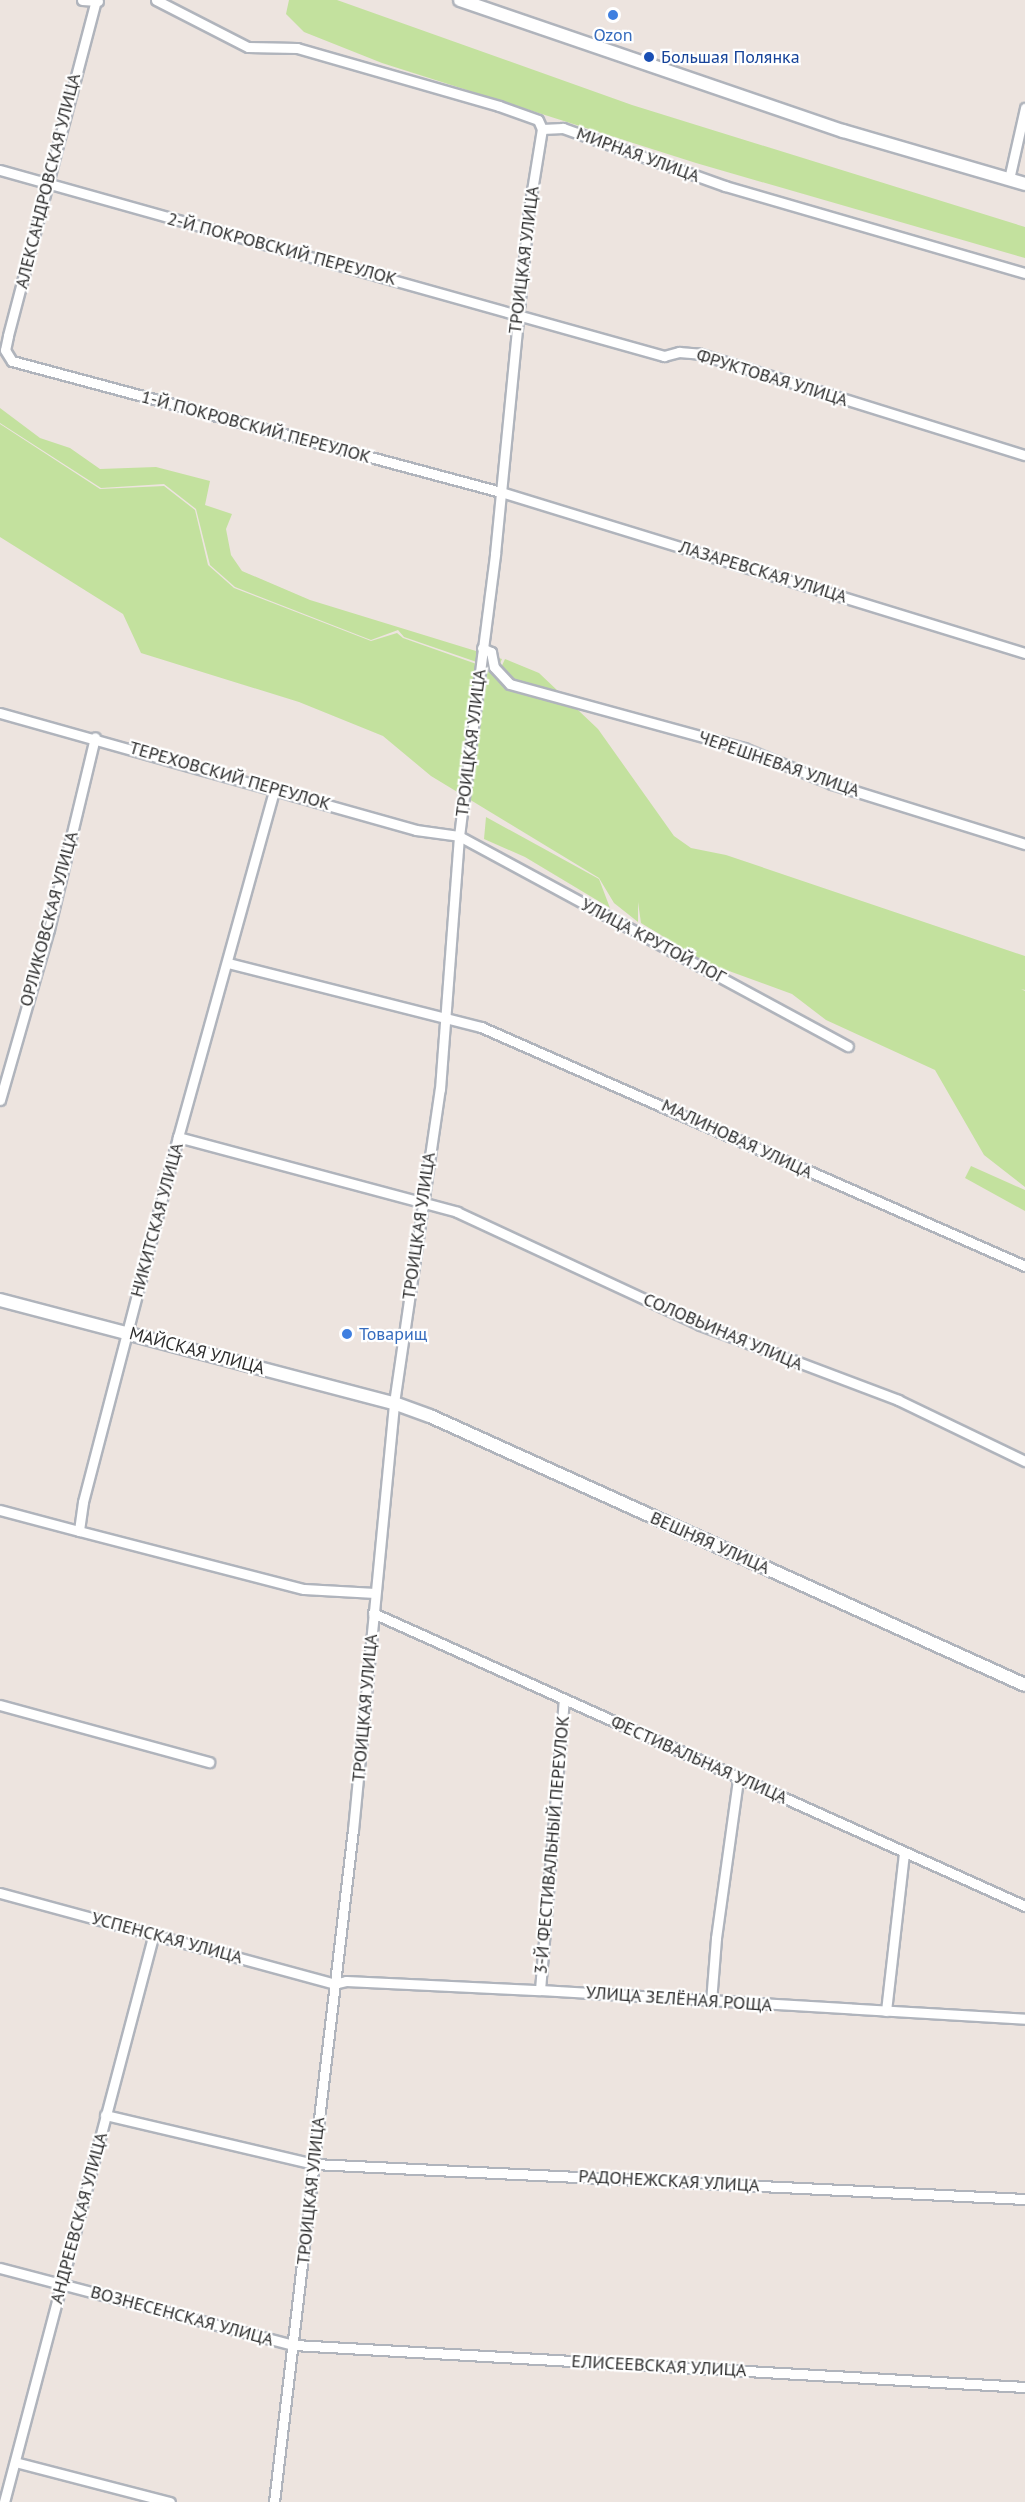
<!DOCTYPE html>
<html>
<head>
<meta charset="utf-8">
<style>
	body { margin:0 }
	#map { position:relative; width:1025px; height:2502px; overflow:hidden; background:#ede4df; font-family:"PT Sans",sans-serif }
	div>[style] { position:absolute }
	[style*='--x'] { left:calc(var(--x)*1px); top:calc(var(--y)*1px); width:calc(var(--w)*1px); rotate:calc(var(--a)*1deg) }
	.green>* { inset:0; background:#c3e19e }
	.roads { filter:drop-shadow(2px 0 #b0b4bc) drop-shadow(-2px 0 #b0b4bc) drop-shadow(0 2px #b0b4bc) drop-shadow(0 -2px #b0b4bc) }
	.minor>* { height:9px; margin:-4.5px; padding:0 4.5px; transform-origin:4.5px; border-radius:4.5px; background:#fff }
	.tertiary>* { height:12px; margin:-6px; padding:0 6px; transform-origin:6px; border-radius:6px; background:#fff }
	.dots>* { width:16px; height:16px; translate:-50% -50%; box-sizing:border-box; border:3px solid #fff; border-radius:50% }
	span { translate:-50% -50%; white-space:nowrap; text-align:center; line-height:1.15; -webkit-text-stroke:4.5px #fff; paint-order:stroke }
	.shop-label { font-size:18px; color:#366cbe }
	.left { translate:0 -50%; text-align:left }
	.transit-label { font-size:18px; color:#164399 }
	.street-label { font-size:18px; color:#2c2c2c }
</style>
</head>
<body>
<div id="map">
	<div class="green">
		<div style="clip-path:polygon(289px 0,337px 0,632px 105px,1025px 227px,1025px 258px,696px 163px,382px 63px,304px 32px,286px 14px)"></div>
		<div style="clip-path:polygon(0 408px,40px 438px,70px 448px,100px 469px,156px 467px,210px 481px,205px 505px,232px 514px,226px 529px,231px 555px,242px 571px,310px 600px,502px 659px,497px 669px,404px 637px,398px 630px,371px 640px,235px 587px,210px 565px,196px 509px,164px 484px,101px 488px,0 423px)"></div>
		<div style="clip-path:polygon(0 424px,100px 489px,164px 486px,195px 510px,208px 565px,234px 588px,371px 641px,397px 633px,403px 638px,499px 672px,505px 659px,539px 673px,598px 729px,674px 836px,691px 848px,726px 855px,1025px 956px,1025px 990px,1021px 989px,1025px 991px,1025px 1187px,984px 1155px,935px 1070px,826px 1020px,792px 994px,707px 963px,641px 923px,638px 902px,638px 922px,614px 903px,599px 878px,431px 776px,383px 736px,299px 702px,141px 653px,123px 614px,0 537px)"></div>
		<div style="clip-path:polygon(486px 817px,599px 879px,610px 908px,525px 857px,484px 839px)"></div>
		<div style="clip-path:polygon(971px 1166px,1025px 1190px,1025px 1211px,965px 1178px)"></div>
	</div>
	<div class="roads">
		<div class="minor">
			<div style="--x:82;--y:0;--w:16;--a:4"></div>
			<div style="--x:96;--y:0;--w:347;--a:104.7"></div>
			<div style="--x:8;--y:336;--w:14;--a:102"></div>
			<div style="--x:5;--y:350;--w:13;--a:58"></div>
			<div style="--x:12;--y:361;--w:506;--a:15"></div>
			<div style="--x:501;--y:492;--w:548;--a:17.08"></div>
			<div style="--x:156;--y:0;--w:103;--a:27.1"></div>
			<div style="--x:248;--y:47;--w:49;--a:1.2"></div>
			<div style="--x:297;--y:48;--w:210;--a:16"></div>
			<div style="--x:499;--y:106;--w:41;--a:19.7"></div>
			<div style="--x:538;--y:120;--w:10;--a:66"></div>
			<div style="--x:542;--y:129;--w:21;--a:-3"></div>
			<div style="--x:563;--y:128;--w:172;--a:19.7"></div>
			<div style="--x:725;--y:186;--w:312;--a:16.2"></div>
			<div style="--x:0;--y:170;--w:690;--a:15.65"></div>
			<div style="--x:664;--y:356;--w:16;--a:-15"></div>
			<div style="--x:679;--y:352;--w:21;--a:5"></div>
			<div style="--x:700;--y:354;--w:340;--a:17.3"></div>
			<div style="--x:1009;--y:179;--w:73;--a:-77.3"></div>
			<div style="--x:482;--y:648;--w:10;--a:24"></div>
			<div style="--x:491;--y:652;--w:15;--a:79"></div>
			<div style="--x:494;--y:667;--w:23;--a:47"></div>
			<div style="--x:510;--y:684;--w:243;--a:15.3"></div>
			<div style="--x:744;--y:748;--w:95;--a:22.2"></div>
			<div style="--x:832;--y:784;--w:202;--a:17.3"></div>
			<div style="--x:0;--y:713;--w:432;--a:15.7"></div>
			<div style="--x:416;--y:830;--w:43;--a:7.9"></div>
			<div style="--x:459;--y:836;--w:442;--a:28.4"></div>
			<div style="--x:274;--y:791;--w:359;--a:105.5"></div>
			<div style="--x:178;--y:1137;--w:377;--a:104.6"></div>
			<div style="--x:83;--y:1502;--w:29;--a:98"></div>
			<div style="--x:79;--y:1531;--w:232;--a:14.5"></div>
			<div style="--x:304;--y:1589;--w:71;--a:3.2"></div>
			<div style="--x:228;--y:963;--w:261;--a:14.2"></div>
			<div style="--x:481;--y:1027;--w:594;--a:23.72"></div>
			<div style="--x:0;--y:1100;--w:178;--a:-74"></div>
			<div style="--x:49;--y:929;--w:197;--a:-76.5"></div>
			<div style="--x:178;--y:1137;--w:289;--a:15"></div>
			<div style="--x:457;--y:1212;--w:268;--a:24.9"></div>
			<div style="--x:700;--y:1325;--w:212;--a:20.7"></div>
			<div style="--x:898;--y:1400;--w:141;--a:25.7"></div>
			<div style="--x:0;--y:1510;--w:82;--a:14.9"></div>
			<div style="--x:373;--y:1613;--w:715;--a:24.2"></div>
			<div style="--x:0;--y:1705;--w:217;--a:15.3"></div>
			<div style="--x:0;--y:1893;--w:346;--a:15.2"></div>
			<div style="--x:334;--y:1984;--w:12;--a:-14"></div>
			<div style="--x:346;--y:1981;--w:194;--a:2.7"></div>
			<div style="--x:540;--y:1990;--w:486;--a:3.4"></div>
			<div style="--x:540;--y:1990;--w:292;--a:-85.3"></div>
			<div style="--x:711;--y:2002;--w:64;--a:-85.5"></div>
			<div style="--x:716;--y:1938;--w:161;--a:-82.1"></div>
			<div style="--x:886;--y:2011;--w:158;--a:-83.5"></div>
			<div style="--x:105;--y:2115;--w:215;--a:13.2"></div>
			<div style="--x:314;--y:2164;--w:712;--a:2.82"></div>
			<div style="--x:0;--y:2268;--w:304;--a:14.7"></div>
			<div style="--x:294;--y:2345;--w:732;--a:3.29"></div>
			<div style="--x:15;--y:2462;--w:160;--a:14.5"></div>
			<div style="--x:4;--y:2502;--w:588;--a:-75.23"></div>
			<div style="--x:274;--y:2502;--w:677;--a:-83.3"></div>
			<div style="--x:353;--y:1830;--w:429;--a:-84.5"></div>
			<div style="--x:394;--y:1403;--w:317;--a:-81.7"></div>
			<div style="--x:440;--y:1089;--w:254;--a:-85.7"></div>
			<div style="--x:459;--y:836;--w:284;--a:-82.7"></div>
			<div style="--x:495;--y:554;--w:347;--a:-84.4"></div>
			<div style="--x:529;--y:209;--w:81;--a:-80.8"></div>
		</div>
		<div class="tertiary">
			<div style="--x:460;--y:0;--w:405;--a:18.9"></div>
			<div style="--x:843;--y:131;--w:190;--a:16.2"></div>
			<div style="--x:0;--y:1300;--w:407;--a:14.7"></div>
			<div style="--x:394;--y:1403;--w:38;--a:20"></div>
			<div style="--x:430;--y:1416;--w:653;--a:24.33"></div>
		</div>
	</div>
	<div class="dots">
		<div style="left:613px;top:15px;background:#3f7fe0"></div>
		<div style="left:649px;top:57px;background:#1a4fb4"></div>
		<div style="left:347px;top:1334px;background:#3f7fe0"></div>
	</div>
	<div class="shop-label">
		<span style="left:613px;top:35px">Ozon</span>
		<span class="left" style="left:359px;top:1334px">Товарищ</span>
	</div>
	<div class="transit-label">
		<span class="left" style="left:661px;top:57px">Большая Полянка</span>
	</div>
	<div class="street-label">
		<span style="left:638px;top:155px;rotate:20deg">МИРНАЯ УЛИЦА</span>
		<span style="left:48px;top:181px;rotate:-76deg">АЛЕКСАНДРОВСКАЯ УЛИЦА</span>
		<span style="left:282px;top:249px;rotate:15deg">2-Й ПОКРОВСКИЙ ПЕРЕУЛОК</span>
		<span style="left:524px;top:260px;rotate:-83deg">ТРОИЦКАЯ УЛИЦА</span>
		<span style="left:772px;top:378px;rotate:17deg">ФРУКТОВАЯ УЛИЦА</span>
		<span style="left:256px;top:427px;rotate:15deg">1-Й ПОКРОВСКИЙ ПЕРЕУЛОК</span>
		<span style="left:763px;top:572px;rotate:17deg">ЛАЗАРЕВСКАЯ УЛИЦА</span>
		<span style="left:471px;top:743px;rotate:-83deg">ТРОИЦКАЯ УЛИЦА</span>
		<span style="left:779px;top:764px;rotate:19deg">ЧЕРЕШНЕВАЯ УЛИЦА</span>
		<span style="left:230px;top:776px;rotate:16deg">ТЕРЕХОВСКИЙ ПЕРЕУЛОК</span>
		<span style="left:49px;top:919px;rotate:-75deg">ОРЛИКОВСКАЯ УЛИЦА</span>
		<span style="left:653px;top:941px;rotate:28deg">УЛИЦА КРУТОЙ ЛОГ</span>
		<span style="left:737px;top:1139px;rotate:25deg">МАЛИНОВАЯ УЛИЦА</span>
		<span style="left:157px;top:1220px;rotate:-75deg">НИКИТСКАЯ УЛИЦА</span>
		<span style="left:419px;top:1226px;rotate:-82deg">ТРОИЦКАЯ УЛИЦА</span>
		<span style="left:723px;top:1332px;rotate:23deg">СОЛОВЬИНАЯ УЛИЦА</span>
		<span style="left:197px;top:1351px;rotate:15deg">МАЙСКАЯ УЛИЦА</span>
		<span style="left:710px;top:1543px;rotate:24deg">ВЕШНЯЯ УЛИЦА</span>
		<span style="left:365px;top:1708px;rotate:-85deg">ТРОИЦКАЯ УЛИЦА</span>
		<span style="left:699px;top:1760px;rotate:24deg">ФЕСТИВАЛЬНАЯ УЛИЦА</span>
		<span style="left:552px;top:1845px;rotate:-85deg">3-Й ФЕСТИВАЛЬНЫЙ ПЕРЕУЛОК</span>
		<span style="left:167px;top:1938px;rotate:15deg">УСПЕНСКАЯ УЛИЦА</span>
		<span style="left:679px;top:1999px;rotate:4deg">УЛИЦА ЗЕЛЁНАЯ РОЩА</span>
		<span style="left:669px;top:2181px;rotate:3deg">РАДОНЕЖСКАЯ УЛИЦА</span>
		<span style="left:311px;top:2191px;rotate:-84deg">ТРОИЦКАЯ УЛИЦА</span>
		<span style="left:79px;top:2218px;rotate:-75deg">АНДРЕЕВСКАЯ УЛИЦА</span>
		<span style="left:182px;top:2316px;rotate:15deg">ВОЗНЕСЕНСКАЯ УЛИЦА</span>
		<span style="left:659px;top:2366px;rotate:3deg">ЕЛИСЕЕВСКАЯ УЛИЦА</span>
	</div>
</div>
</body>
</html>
